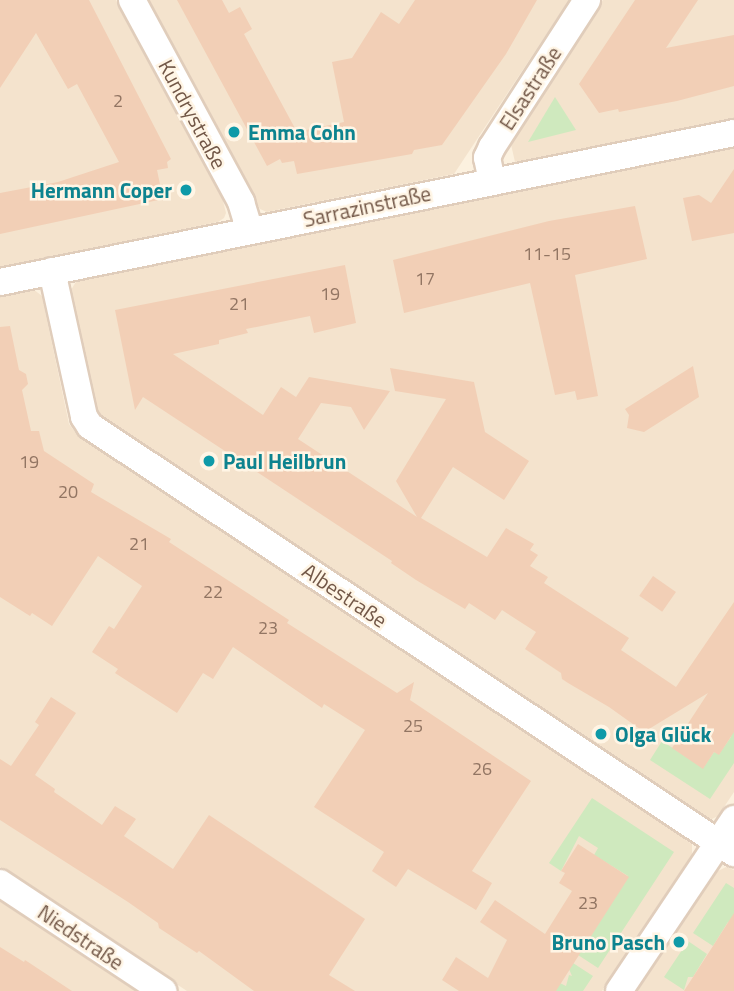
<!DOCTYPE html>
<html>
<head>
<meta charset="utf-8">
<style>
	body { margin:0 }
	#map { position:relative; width:734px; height:991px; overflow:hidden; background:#fcf1df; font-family:"Titillium Web",sans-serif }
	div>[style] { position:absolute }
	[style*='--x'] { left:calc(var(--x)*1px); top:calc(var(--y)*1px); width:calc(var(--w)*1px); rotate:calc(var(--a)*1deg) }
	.residential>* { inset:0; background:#f4e3cd }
	.green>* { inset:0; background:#cfe9be }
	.building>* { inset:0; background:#f2cfb6; transform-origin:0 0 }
	.roads { filter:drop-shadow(2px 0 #e0cdbb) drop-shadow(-2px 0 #e0cdbb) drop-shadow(0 2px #e0cdbb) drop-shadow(0 -2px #e0cdbb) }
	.street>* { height:26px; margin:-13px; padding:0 13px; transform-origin:13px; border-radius:13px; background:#fff }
	.dots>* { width:19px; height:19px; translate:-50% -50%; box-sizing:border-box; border:4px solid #fff5e5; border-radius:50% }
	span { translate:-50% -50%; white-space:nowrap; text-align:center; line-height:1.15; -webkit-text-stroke:5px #fff5e5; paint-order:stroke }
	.number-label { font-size:18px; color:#927563 }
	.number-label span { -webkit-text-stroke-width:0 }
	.street-label { font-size:21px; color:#725747 }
	.culture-label { font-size:21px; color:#0d838f; font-weight:700 }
	.left { translate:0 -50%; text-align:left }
	.right { translate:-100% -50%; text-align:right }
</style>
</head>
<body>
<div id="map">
	<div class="residential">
		<div style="clip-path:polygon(0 0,116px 0,222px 197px,226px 213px,224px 218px,218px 222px,0 267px)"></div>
		<div style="clip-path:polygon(147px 0,569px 0,454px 174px,267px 212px,260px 209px)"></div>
		<div style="clip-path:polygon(603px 0,734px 0,734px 118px,515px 162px,510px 140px)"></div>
		<div style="clip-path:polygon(734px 147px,734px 792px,718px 816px,712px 819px,706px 818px,101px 417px,97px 411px,71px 290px,77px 280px)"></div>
		<div style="clip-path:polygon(33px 289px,42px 296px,69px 424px,75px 432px,692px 844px,692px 855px,602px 991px,187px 991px,0 867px,0 296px)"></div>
		<div style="clip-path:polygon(726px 867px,734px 870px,734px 991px,637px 991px,716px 872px)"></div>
		<div style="clip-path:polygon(0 900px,138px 991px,0 991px)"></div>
	</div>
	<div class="green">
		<div style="clip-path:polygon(555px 97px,576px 130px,528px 142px)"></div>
		<div style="clip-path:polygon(734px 724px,734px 763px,710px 799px,650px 760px,662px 741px,703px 768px,714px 752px,719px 754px,731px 737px)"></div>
		<div style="clip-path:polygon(592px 798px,674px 852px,598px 968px,578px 955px,628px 876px,594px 855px,598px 848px,579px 836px,561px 871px,549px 863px)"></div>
		<div style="clip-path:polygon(726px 883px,734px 888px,734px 921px,728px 922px,713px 946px,693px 933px)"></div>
		<div style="clip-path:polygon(688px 941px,707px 954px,693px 977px,688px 977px,684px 990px,664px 977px)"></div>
		<div style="clip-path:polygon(573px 963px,593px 976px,583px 991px,554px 991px,560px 983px,566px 986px,569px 975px,572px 976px,569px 969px)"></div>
	</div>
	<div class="building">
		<div style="clip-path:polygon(0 0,89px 0,171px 159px,167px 162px,168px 168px,157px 170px,163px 199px,0 234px,0 193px,58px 182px,119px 162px,77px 84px,68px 89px,36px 33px,0 88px)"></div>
		<div style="clip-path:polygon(177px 0,222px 0,229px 13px,240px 7px,252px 29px,244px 34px,297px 132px,344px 122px,332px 62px,352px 58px,381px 12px,399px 24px,415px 0,537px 0,506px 54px,442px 145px,414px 150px,412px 154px,297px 174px,294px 161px,282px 163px,280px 159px,267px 166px)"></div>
		<div style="clip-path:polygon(635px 0,698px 0,666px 48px,734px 35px,734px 86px,677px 101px,619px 112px,618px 109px,599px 113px,579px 84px)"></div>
		<div style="clip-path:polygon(734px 169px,734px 233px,692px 241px,683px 198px,699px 195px,711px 203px)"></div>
		<div style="clip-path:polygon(635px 206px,647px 259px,575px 275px,598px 396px,577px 400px,575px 391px,555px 395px,530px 283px,404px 313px,393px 260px,549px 221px)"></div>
		<div style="clip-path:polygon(345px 265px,356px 323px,314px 333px,310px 316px,246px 329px,248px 333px,219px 340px,219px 344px,173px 354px,263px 415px,281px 387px,296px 397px,309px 377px,390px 391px,364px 430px,351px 407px,321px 403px,298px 439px,417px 517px,396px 481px,446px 399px,395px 391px,390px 368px,474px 382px,485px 432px,529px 461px,504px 500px,453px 467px,421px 518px,487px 557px,506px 528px,534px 544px,530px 550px,538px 555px,530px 566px,548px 577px,544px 583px,629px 638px,621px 650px,676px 687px,734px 602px,734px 732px,719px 755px,714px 752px,703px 769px,672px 748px,708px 693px,644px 732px,609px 707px,568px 683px,562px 679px,561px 673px,525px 649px,536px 632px,502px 610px,495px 620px,469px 603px,465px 609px,416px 580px,391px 563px,392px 561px,143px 397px,135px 410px,115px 310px)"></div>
		<div style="clip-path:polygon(10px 326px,19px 370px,26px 374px,28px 384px,22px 390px,31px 431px,39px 431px,44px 451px,94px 484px,91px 492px,171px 539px,169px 542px,289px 620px,287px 623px,397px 693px,414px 682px,410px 700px,531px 781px,472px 871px,492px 883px,476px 910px,408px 869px,396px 887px,372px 871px,384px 852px,314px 807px,365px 730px,324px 704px,322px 708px,233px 647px,213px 679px,203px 673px,177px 713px,115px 673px,118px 669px,92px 652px,109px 626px,114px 629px,142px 586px,98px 556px,52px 626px,32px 613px,30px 616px,0 597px,0 327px)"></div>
		<div style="clip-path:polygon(693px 366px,699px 397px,644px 432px,627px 428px,629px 415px,625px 409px)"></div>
		<div style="left:653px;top:576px;width:28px;height:24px;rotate:35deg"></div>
		<div style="clip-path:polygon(51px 697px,76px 713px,35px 775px,55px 789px,54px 792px,102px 825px,115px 806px,136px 819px,124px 836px,173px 869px,209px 815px,365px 919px,329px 975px,355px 991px,254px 991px,199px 951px,197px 953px,159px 928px,158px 923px,128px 902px,0 820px,0 759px,11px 766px,39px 725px,35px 722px)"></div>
		<div style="clip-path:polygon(578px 844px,629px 877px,556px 991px,459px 991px,442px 980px,456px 957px,488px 978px,507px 940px,480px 922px,495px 900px,545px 934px,572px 891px,559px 883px,565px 873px,561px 871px)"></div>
		<div style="clip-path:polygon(734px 913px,734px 991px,684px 991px,713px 946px)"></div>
		<div style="clip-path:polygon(0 947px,24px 962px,25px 960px,72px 991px,0 991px)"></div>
	</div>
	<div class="roads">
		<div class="street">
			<div style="--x:132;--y:0;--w:230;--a:61.6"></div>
			<div style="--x:241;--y:202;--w:30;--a:73"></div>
			<div style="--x:492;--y:181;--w:24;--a:-102"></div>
			<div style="--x:487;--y:158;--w:12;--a:-66"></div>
			<div style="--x:492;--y:147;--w:175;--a:-57.1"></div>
			<div style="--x:52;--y:271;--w:149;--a:77.6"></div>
			<div style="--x:84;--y:417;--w:11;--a:56"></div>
			<div style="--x:90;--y:426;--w:773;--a:33.55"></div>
			<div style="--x:0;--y:282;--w:749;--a:-11.47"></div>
			<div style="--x:0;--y:883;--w:196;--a:33.5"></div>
			<div style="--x:619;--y:991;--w:207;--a:-56.2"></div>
		</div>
	</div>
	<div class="dots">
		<div style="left:234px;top:132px;background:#0f9aa8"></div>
		<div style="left:186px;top:190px;background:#0f9aa8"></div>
		<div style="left:209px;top:461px;background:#0f9aa8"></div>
		<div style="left:601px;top:734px;background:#0f9aa8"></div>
		<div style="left:679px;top:942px;background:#0f9aa8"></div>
	</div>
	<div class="number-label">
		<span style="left:118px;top:101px">2</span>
		<span style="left:547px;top:254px">11-15</span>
		<span style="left:425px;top:279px">17</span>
		<span style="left:330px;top:294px">19</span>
		<span style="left:239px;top:304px">21</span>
		<span style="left:29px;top:462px">19</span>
		<span style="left:68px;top:492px">20</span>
		<span style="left:139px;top:544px">21</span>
		<span style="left:213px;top:592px">22</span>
		<span style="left:268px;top:628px">23</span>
		<span style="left:413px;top:726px">25</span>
		<span style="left:482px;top:769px">26</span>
		<span style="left:588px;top:903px">23</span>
	</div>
	<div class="street-label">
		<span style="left:530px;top:88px;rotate:-57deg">Elsastraße</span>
		<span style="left:193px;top:114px;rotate:62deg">Kundrystraße</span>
		<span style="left:367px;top:206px;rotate:-12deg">Sarrazinstraße</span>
		<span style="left:345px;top:595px;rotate:34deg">Albestraße</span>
		<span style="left:81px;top:937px;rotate:34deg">Niedstraße</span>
	</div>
	<div class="culture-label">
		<span class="left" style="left:248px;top:132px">Emma Cohn</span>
		<span class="right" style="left:172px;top:190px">Hermann Coper</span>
		<span class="left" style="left:223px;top:461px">Paul Heilbrun</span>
		<span class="left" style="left:615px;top:734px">Olga Glück</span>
		<span class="right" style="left:665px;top:942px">Bruno Pasch</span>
	</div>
</div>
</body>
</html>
